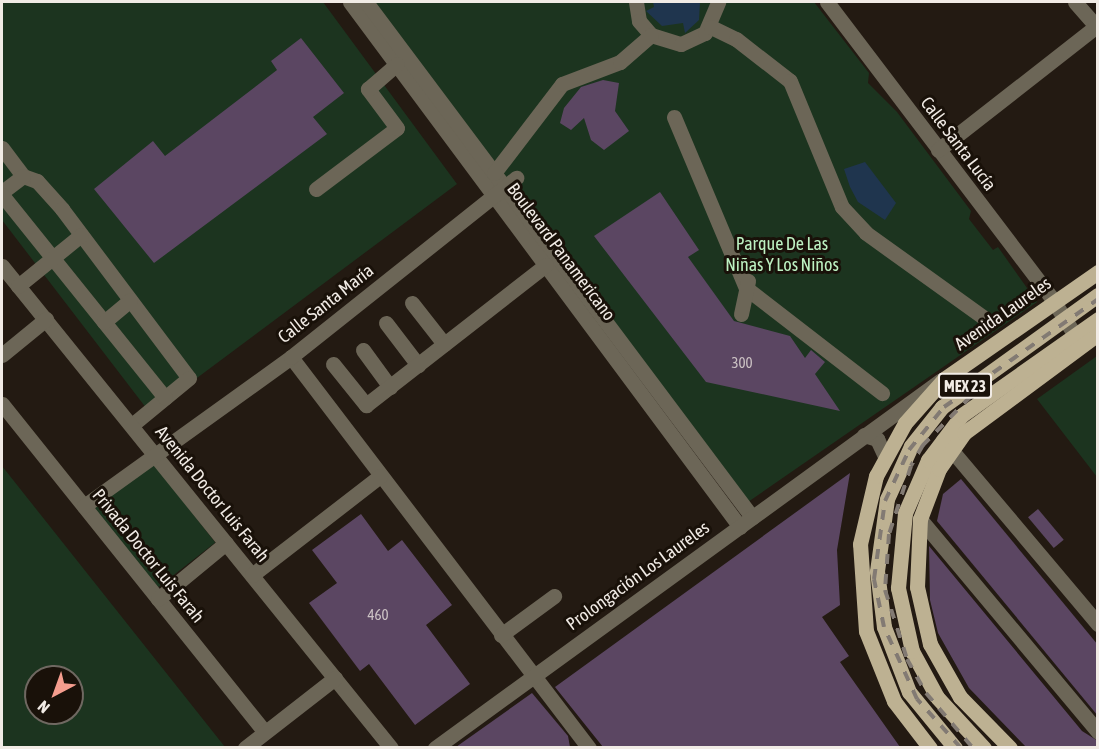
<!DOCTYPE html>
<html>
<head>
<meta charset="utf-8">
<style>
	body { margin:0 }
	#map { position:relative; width:1099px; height:749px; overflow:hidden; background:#231a12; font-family:"Asap Condensed",sans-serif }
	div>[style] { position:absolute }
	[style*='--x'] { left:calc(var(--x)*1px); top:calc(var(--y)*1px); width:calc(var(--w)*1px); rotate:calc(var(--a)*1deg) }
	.green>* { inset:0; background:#1c341f; transform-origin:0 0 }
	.water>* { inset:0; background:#1f354e }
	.building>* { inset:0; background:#5b4662; transform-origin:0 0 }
	.minor>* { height:15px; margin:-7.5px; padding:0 7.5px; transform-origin:7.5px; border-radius:7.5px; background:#6c6657 }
	.major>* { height:15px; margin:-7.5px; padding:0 7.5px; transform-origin:7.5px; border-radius:7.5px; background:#bdb192 }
	.rail>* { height:4px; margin-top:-2px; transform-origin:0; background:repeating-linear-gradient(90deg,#827a73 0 10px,transparent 0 20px) }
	span { translate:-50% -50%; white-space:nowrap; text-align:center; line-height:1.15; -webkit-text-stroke:6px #191109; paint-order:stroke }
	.number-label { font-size:15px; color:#ccc2c4 }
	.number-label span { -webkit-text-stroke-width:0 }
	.shield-label span { padding:2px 4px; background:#191109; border:2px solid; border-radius:4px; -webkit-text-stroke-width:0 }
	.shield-label { font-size:16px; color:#f1ebe5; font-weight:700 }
	.street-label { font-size:18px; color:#f1ebe5 }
	.park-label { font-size:18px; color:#bdf1c2 }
	.frame { position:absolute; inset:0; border:3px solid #f1ebe5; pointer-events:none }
	.north { position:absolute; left:24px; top:665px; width:60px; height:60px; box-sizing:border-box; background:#191109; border:2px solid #6f6861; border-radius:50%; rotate:221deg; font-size:16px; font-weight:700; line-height:24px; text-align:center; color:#f1ebe5 }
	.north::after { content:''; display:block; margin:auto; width:21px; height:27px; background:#f59d8e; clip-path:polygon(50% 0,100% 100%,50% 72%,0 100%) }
</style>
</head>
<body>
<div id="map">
	<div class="green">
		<div style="clip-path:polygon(2px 2px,323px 2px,457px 184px,150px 413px,2px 220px)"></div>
		<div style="clip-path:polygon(368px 2px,814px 2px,869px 73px,868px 83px,897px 112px,971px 211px,969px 219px,993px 250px,998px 247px,1037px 302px,748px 502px)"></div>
		<div style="clip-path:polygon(1097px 356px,1097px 477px,1037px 399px)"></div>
		<div style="left:150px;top:459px;width:106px;height:75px;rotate:52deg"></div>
		<div style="clip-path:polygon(evenodd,2px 466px,225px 747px,2px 747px,2px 466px,36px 677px,72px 677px,72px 713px,36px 713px,36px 677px)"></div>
	</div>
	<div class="water">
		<div style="clip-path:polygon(653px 2px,700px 2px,699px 20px,685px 33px,683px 23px,662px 26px,646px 11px,654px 7px)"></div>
		<div style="clip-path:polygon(865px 162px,896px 203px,885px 220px,858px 202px,850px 187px,844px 169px)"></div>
	</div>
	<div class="building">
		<div style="clip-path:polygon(301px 38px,344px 93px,313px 117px,327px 134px,154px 263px,94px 189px,153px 141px,165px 156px,277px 70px,271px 61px)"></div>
		<div style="clip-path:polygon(603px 80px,619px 83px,615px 111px,629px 131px,604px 150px,591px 140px,584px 118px,571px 130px,560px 123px,564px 108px,581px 87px)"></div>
		<div style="clip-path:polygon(660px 192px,699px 250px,688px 257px,734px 321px,790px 336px,805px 358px,811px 350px,825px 362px,815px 374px,840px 411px,706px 382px,594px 236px)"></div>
		<div style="clip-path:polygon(850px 473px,837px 550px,840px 605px,822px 617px,849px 656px,840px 662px,900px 747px,603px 747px,555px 687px)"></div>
		<div style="clip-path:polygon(961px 479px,1098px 645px,1098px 716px,937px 521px,943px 494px)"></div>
		<div style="left:1038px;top:509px;width:40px;height:13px;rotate:50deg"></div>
		<div style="clip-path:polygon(361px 514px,388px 551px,402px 540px,452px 605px,426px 625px,470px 684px,415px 725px,369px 664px,360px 671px,309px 603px,337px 583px,312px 550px)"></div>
		<div style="clip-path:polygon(929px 546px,1082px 731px,1098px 741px,1098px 747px,1026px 747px,969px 688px,938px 633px,930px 600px)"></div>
		<div style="clip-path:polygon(532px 693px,568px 736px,570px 747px,456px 747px)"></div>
	</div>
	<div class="minor">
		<div style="--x:350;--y:2;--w:654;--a:53.39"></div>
		<div style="--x:366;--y:2;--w:644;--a:53.15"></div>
		<div style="--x:636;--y:2;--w:19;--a:81"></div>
		<div style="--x:639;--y:21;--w:18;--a:49"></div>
		<div style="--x:651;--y:35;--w:31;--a:17"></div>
		<div style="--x:681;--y:44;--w:26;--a:-25"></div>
		<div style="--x:705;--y:33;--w:34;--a:-67"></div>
		<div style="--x:827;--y:2;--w:370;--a:52.8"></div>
		<div style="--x:1051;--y:297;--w:57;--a:58"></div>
		<div style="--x:1075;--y:2;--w:35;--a:49"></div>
		<div style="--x:711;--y:27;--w:28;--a:26"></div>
		<div style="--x:736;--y:39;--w:68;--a:37.9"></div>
		<div style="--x:790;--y:81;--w:136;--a:67.6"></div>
		<div style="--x:842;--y:207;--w:35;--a:47"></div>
		<div style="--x:866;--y:233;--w:153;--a:35.7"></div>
		<div style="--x:674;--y:117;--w:186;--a:67.2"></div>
		<div style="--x:746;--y:288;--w:172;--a:37.7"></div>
		<div style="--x:2;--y:148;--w:35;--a:53"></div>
		<div style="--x:23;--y:176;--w:15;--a:20"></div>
		<div style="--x:37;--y:181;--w:38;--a:48"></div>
		<div style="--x:62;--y:209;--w:211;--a:53.1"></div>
		<div style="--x:189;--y:378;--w:74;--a:140.5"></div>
		<div style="--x:938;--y:150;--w:203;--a:-38"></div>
		<div style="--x:494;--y:173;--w:112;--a:-52.6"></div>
		<div style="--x:562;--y:84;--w:62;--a:-20.8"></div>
		<div style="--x:620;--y:62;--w:41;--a:-41.1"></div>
		<div style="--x:316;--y:189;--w:101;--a:-37"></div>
		<div style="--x:397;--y:128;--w:49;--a:-126.6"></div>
		<div style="--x:368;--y:89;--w:38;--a:-41"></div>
		<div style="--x:2;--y:192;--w:26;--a:-37"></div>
		<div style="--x:2;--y:195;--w:260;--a:51.2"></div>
		<div style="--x:2;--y:266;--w:619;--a:51.09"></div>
		<div style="--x:18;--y:286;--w:81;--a:-39"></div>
		<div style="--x:412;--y:303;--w:52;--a:52"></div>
		<div style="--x:741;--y:314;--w:34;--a:-78"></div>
		<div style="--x:104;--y:322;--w:34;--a:-40"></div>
		<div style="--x:386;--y:323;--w:53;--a:52.7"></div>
		<div style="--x:363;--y:350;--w:46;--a:53.9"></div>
		<div style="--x:2;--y:355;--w:57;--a:-39.3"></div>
		<div style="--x:291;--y:357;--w:492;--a:52.7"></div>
		<div style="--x:333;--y:364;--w:53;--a:51.2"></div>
		<div style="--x:366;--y:405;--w:228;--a:-37.9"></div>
		<div style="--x:2;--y:404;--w:420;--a:51.3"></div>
		<div style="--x:864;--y:435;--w:14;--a:17"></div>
		<div style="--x:877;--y:439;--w:19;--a:65"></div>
		<div style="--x:943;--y:440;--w:241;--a:49.9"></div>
		<div style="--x:84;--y:506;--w:255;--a:-35.7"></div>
		<div style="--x:291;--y:357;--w:288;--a:-38.5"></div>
		<div style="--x:920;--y:519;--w:278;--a:50.1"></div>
		<div style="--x:252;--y:575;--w:162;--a:-37.7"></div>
		<div style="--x:158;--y:599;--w:88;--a:-39.5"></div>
		<div style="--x:501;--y:635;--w:66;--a:-36.3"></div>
		<div style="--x:245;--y:748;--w:114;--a:-37.9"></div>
		<div style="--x:435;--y:748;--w:624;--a:-36.01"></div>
	</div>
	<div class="major">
		<div style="--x:930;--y:748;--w:59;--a:-127.5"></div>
		<div style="--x:894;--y:701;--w:75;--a:-111.8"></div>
		<div style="--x:866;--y:631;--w:87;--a:-93.9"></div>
		<div style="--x:860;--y:544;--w:70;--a:-76.8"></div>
		<div style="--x:876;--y:476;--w:60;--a:-61.3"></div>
		<div style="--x:905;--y:423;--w:59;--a:-48.4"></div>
		<div style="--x:944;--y:379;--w:188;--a:-34.8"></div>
		<div style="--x:955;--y:748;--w:72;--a:-129.4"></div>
		<div style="--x:909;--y:692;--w:70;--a:-111"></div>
		<div style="--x:884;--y:627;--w:56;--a:-97.1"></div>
		<div style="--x:877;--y:571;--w:73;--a:-82.1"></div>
		<div style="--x:887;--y:499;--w:58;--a:-65.6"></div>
		<div style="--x:911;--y:446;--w:50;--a:-51.5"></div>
		<div style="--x:942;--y:407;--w:192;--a:-35.7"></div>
		<div style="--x:984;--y:748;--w:69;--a:-132.7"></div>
		<div style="--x:937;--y:697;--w:52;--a:-118.5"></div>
		<div style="--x:912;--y:651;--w:65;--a:-102.5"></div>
		<div style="--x:898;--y:588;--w:75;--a:-84.7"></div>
		<div style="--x:905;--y:513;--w:58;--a:-66.5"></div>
		<div style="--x:928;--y:460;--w:56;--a:-52.9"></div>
		<div style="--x:962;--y:415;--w:166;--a:-35.2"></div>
		<div style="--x:1010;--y:748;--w:71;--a:-134.4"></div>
		<div style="--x:960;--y:697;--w:61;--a:-119.5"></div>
		<div style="--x:930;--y:644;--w:58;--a:-102.8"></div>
		<div style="--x:917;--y:587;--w:68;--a:-87.5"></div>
		<div style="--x:920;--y:519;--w:53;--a:-69.2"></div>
		<div style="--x:939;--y:469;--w:44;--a:-55.2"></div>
		<div style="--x:964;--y:433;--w:167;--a:-36.5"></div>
	</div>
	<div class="rail">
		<div style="--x:971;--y:396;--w:69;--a:134.4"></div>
		<div style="--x:923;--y:445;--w:24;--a:120"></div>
		<div style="--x:911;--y:466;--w:71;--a:107.9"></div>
		<div style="--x:889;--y:534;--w:56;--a:94.1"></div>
		<div style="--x:885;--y:590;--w:72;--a:72.3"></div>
		<div style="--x:907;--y:659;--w:39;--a:61"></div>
		<div style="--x:926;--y:693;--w:72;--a:49.5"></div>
		<div style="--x:961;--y:748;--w:66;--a:-131.9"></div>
		<div style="--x:917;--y:699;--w:79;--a:-114.6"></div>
		<div style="--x:884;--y:627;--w:49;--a:-101.8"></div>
		<div style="--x:874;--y:579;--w:79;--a:-82"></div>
		<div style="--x:885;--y:501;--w:56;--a:-64.8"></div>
		<div style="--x:909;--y:450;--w:55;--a:-50.9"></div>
		<div style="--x:944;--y:407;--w:188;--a:-35"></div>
	</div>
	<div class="number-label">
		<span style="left:742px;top:363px">300</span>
		<span style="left:378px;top:615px">460</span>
	</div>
	<div class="shield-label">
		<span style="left:965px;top:386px">MEX 23</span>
	</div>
	<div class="street-label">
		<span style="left:958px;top:144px;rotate:53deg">Calle Santa Lucía</span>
		<span style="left:561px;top:252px;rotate:53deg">Boulevard Panamericano</span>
		<span style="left:326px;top:304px;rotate:-38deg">Calle Santa María</span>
		<span style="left:1003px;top:314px;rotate:-35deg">Avenida Laureles</span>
		<span style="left:212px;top:494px;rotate:51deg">Avenida Doctor Luis Farah</span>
		<span style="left:148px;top:556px;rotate:51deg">Privada Doctor Luis Farah</span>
		<span style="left:638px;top:576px;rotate:-36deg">Prolongación Los Laureles</span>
	</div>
	<div class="park-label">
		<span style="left:782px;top:255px">Parque De Las<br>Niñas Y Los Niños</span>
	</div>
	<div class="frame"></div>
	<div class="north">N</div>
</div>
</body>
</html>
